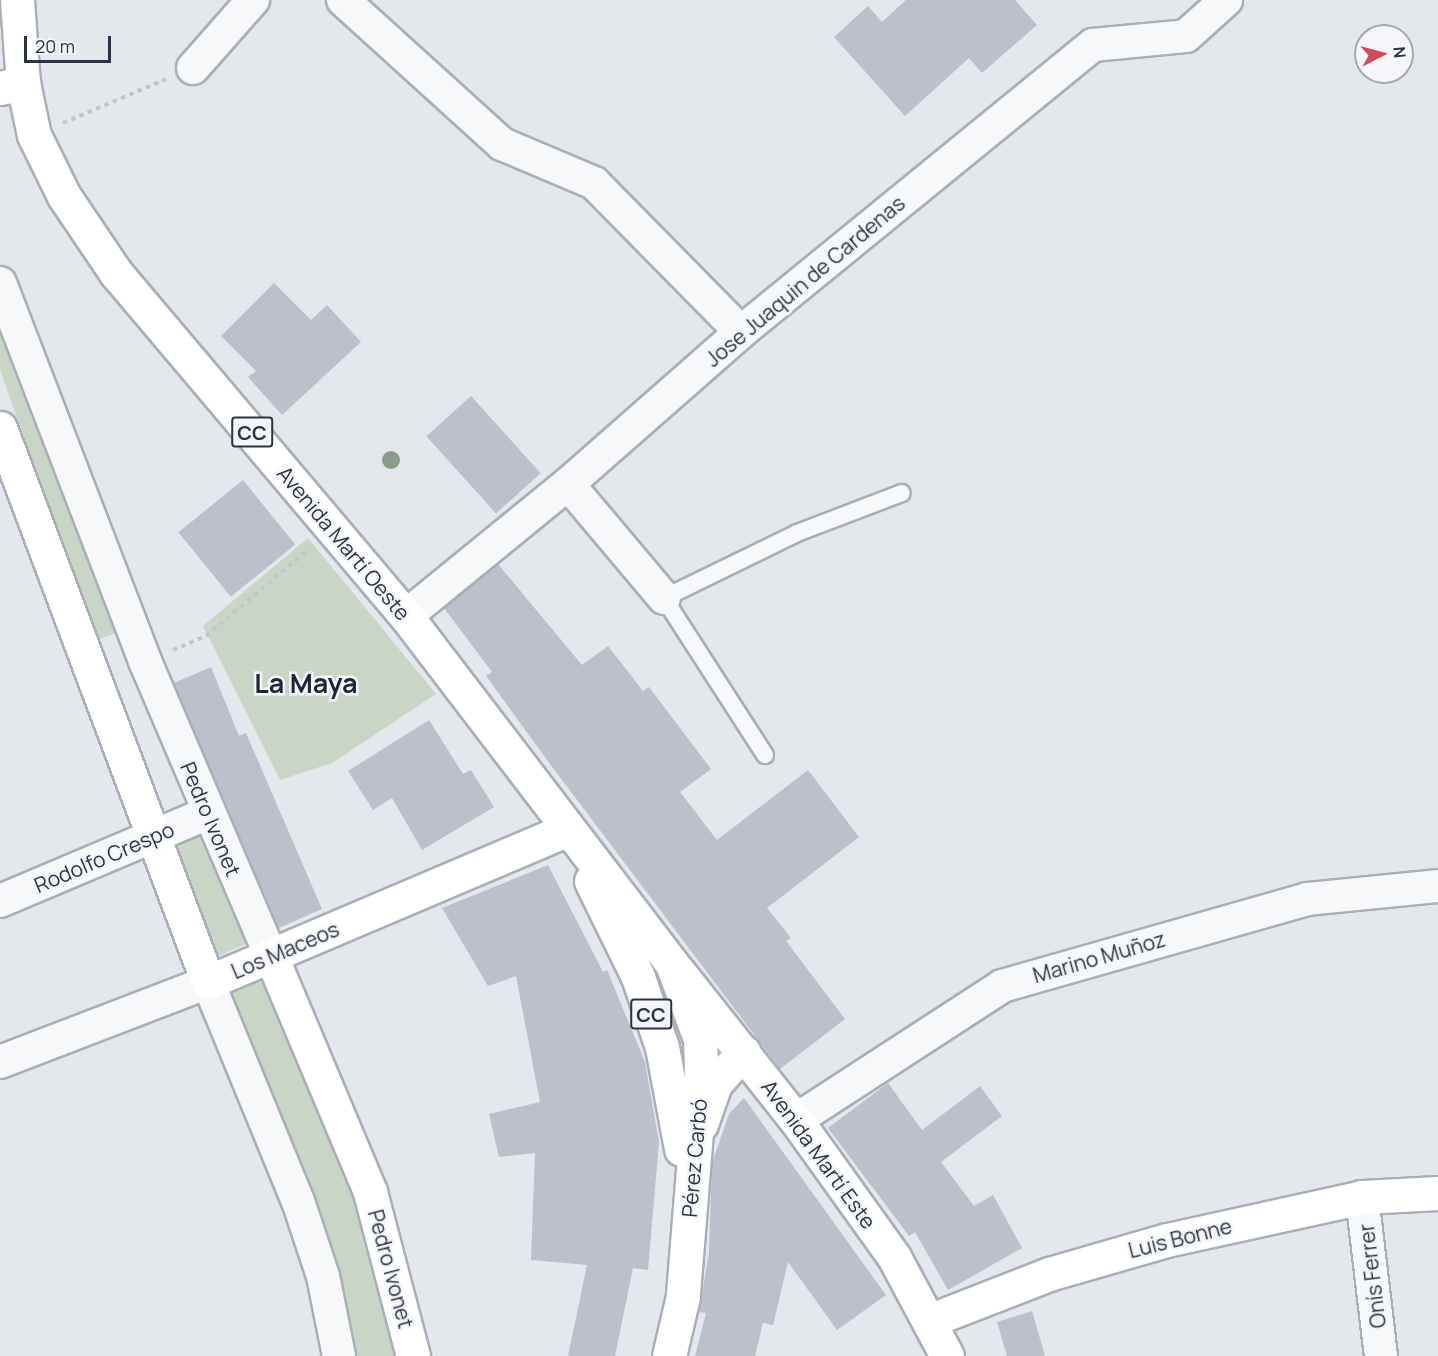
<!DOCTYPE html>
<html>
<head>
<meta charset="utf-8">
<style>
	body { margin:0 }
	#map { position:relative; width:1438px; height:1356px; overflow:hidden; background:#e4e7ec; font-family:Manrope,sans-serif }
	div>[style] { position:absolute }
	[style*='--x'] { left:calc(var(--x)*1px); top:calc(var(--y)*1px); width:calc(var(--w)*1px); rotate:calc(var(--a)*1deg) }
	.green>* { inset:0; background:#c9d6c5; transform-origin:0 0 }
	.building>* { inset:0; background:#bbc0ca; transform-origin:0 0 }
	.path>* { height:4px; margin-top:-2px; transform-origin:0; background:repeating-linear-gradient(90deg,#c2c5cb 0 4.5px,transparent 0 9px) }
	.roads { filter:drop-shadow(2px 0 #a9aeb7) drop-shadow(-2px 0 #a9aeb7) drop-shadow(0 2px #a9aeb7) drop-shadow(0 -2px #a9aeb7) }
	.lane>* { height:16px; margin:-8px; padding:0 8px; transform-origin:8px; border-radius:8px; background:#f7f8fa }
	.street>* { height:32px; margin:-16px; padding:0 16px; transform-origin:16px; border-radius:16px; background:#f7f8fa }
	.secondary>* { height:33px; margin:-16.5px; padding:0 16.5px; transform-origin:16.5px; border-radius:16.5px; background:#fff }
	.highway>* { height:33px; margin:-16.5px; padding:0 16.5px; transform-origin:16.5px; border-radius:16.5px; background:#fff }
	.trees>* { width:18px; height:18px; margin:-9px; border-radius:50%; background:#899d89 }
	span { translate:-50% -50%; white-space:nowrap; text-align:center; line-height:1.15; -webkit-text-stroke:5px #f4f6f9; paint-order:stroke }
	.shield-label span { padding:2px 4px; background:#f4f6f9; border:2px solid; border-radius:4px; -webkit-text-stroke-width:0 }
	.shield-label { font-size:20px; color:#2b3445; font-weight:700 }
	.street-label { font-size:21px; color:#2b3445 }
	.district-label { font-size:27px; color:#1d2536; font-weight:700 }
	.north { position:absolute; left:1354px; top:24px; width:60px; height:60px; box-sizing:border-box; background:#f4f6f9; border:2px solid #a4a8b1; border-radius:50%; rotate:84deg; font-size:16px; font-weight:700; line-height:24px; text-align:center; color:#2b3445 }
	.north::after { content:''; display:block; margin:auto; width:21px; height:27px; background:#d1495b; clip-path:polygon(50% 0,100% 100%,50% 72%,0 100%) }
	.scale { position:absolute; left:24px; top:36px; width:87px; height:27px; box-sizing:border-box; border:3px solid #2b3445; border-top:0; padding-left:8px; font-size:18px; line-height:21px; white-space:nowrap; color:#2b3445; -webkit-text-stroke:4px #f4f6f9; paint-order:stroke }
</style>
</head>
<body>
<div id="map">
	<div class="green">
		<div style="clip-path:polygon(0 324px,118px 632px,97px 640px,0 370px)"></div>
		<div style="clip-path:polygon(308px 538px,436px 694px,332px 763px,280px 780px,203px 626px)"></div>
		<div style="left:199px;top:830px;width:123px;height:35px;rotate:66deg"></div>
		<div style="clip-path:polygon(264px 979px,351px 1187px,395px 1356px,355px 1356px,317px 1201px,232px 993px)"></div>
	</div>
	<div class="building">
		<div style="clip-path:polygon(906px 0,1015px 0,1037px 25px,982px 73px,969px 58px,905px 116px,834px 37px,868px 6px,882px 22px)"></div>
		<div style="clip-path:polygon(274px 283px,311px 320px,327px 305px,361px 342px,282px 415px,248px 377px,256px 371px,221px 336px)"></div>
		<div style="left:471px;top:396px;width:104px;height:60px;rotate:48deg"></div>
		<div style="left:243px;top:480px;width:83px;height:83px;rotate:51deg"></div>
		<div style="clip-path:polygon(498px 564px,582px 665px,608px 646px,643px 691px,649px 687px,711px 769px,680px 792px,717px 840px,808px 770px,859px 837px,767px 908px,791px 938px,786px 941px,845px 1019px,780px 1069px,550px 764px,486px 676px,492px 672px,444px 608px)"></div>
		<div style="clip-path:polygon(211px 667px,239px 736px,246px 733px,322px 909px,279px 928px,174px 683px)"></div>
		<div style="clip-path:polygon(429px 720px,463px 774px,471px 770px,494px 807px,422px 850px,392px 798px,373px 810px,348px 771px)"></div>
		<div style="clip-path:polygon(548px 865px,603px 972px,607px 970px,645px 1062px,659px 1142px,648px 1270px,633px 1268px,615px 1356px,568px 1356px,587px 1265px,531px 1260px,535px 1153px,499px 1157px,489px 1114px,540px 1102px,516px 976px,488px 986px,442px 908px)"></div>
		<div style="clip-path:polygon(888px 1083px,922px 1130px,980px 1086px,1002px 1116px,941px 1162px,974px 1206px,993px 1195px,1022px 1248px,948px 1290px,915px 1232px,909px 1236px,828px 1128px)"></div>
		<div style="clip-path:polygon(744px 1098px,886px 1295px,837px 1330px,788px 1262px,773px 1325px,763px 1323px,755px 1356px,695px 1356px,706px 1313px,699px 1312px,709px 1252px,712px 1163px,729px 1114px)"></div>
		<div style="clip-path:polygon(1032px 1311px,1045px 1356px,1007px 1356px,997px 1322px)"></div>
	</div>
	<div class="path">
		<div style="--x:63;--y:123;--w:112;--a:-23.1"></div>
		<div style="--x:173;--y:650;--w:36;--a:-23"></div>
		<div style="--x:206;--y:636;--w:136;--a:-40.2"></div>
	</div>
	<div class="roads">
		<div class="lane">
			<div style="--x:765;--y:755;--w:187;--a:-122.8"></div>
			<div style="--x:664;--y:598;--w:148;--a:-26"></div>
			<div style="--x:797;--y:533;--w:112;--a:-20.9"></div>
		</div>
		<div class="street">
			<div style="--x:343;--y:0;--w:215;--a:42.2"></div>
			<div style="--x:502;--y:144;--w:100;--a:23"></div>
			<div style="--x:594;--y:183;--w:209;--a:45.4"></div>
			<div style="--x:193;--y:68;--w:91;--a:-48.6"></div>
			<div style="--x:0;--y:283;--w:405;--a:69"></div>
			<div style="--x:145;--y:661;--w:321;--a:66.9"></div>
			<div style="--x:568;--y:484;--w:149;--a:49.9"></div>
			<div style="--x:406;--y:616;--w:209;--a:-39.2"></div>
			<div style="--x:568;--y:484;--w:230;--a:-41.3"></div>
			<div style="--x:741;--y:332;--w:454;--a:-39.2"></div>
			<div style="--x:1093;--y:45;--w:93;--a:-5.5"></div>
			<div style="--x:1186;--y:36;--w:54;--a:-42"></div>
			<div style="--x:0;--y:901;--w:226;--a:-22.9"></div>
			<div style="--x:0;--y:1062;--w:223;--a:-21"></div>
			<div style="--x:208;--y:982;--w:237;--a:67.7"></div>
			<div style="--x:298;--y:1201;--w:79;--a:71.6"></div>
			<div style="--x:323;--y:1276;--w:82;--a:78.7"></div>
			<div style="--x:796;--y:1120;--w:246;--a:-33"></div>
			<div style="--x:1002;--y:986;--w:317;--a:-15.9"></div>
			<div style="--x:1307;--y:899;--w:132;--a:-5.7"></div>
			<div style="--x:1362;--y:1197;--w:160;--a:83.2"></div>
		</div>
		<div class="secondary">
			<div style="--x:0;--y:88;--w:24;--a:-12"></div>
			<div style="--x:0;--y:428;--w:592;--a:69.42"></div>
			<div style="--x:208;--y:982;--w:389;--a:-23"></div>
			<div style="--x:271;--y:956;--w:256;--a:67.2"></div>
			<div style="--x:370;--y:1192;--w:170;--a:75.3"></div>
			<div style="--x:677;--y:970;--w:191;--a:51.6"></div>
			<div style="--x:796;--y:1120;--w:168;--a:54.4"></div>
			<div style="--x:894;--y:1257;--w:112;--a:61.8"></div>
			<div style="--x:701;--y:1124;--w:42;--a:-70.7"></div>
			<div style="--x:715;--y:1084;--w:43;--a:-48.8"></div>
			<div style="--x:931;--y:1320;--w:127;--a:-21.3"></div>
			<div style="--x:1049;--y:1274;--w:123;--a:-16.1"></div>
			<div style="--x:1167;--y:1240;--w:200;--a:-12.4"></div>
			<div style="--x:1362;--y:1197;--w:76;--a:-3"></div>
		</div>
		<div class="highway">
			<div style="--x:17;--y:0;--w:83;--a:85.9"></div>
			<div style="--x:23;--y:83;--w:53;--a:78.1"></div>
			<div style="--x:34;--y:135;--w:68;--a:63.8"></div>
			<div style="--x:64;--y:196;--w:93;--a:56"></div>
			<div style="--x:116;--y:273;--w:449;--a:49.8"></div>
			<div style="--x:406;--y:616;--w:438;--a:52.6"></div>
			<div style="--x:672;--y:964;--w:80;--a:69.5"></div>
			<div style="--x:700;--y:1039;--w:31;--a:88"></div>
			<div style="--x:701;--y:1070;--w:227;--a:94.6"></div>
			<div style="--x:683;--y:1296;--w:62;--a:103.1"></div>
			<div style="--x:591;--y:881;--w:107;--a:63.9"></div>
			<div style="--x:638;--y:977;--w:74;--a:71.1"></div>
			<div style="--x:662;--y:1047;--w:104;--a:79.4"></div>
		</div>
	</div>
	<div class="trees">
		<div style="left:391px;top:460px"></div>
	</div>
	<div class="shield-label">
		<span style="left:252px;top:432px">CC</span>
		<span style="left:651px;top:1014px">CC</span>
	</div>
	<div class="street-label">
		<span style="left:805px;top:281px;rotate:-40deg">Jose Juaquin de Cardenas</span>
		<span style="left:344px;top:543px;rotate:50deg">Avenida Martí Oeste</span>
		<span style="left:211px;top:819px;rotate:67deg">Pedro Ivonet</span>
		<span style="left:104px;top:857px;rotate:-23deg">Rodolfo Crespo</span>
		<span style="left:285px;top:950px;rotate:-23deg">Los Maceos</span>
		<span style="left:1099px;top:957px;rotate:-16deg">Marino Muñoz</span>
		<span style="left:819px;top:1154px;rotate:54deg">Avenida Martí Este</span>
		<span style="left:694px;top:1158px;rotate:-85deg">Pérez Carbó</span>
		<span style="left:1180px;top:1238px;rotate:-14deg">Luis Bonne</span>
		<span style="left:391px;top:1269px;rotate:75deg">Pedro Ivonet</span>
		<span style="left:1372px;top:1276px;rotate:-97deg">Onís Ferrer</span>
	</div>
	<div class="district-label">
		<span style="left:306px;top:683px">La Maya</span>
	</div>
	<div class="north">N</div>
	<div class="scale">20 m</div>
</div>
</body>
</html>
